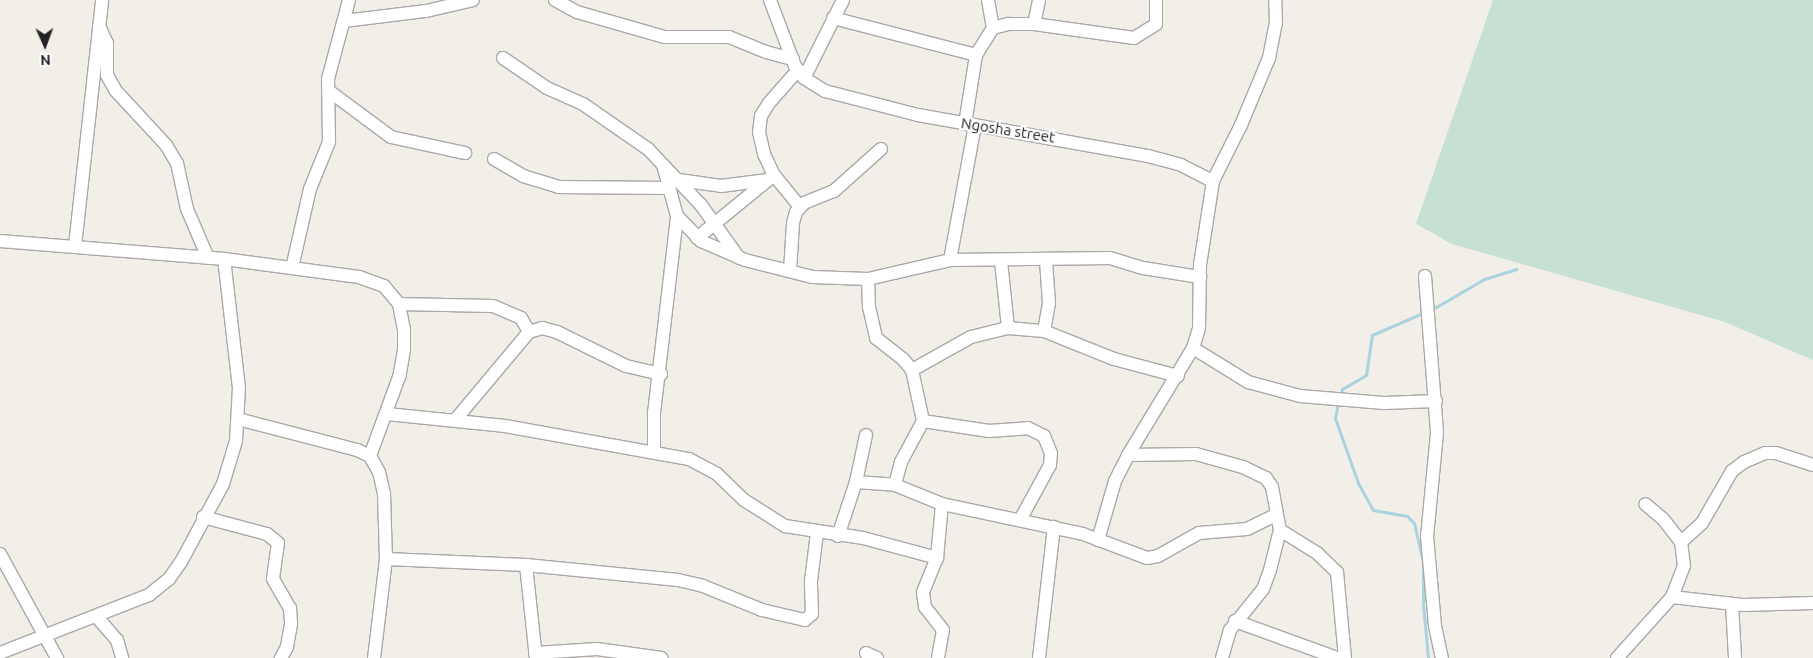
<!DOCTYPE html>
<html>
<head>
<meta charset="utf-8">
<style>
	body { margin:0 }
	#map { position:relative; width:1813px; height:658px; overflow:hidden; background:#f2efe9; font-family:Ubuntu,sans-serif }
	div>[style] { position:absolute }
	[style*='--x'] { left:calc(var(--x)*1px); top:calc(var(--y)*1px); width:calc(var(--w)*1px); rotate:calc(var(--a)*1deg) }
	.wetland>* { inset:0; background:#c6e0d4 }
	.stream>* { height:3px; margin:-1.5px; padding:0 1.5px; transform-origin:1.5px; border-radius:1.5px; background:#aad3df }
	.roads { filter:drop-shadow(1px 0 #a9a9a9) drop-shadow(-1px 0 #a9a9a9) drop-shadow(0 1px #a9a9a9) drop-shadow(0 -1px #a9a9a9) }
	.minor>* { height:12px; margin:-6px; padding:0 6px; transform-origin:6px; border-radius:6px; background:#fff }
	span { translate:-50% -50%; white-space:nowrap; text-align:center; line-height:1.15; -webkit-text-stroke:4.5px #fff; paint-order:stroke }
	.street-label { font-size:15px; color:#222 }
	.north { position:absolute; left:20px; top:20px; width:50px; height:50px; -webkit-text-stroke:4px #fff; paint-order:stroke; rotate:178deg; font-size:14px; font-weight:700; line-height:20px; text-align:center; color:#222 }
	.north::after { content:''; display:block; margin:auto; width:18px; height:22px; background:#222; clip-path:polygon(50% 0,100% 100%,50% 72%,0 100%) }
</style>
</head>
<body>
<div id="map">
	<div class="wetland">
		<div style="clip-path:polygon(1493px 0,1813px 0,1813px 360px,1725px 322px,1452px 244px,1416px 224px)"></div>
	</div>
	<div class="stream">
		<div style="--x:1431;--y:310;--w:61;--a:-30.3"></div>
		<div style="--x:1484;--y:279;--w:34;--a:-17"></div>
		<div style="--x:1341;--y:395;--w:6;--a:-81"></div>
		<div style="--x:1342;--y:389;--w:28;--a:-30"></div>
		<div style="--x:1366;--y:375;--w:40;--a:-81.5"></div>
		<div style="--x:1372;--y:335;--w:58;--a:-23.5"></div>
		<div style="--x:1338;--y:403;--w:15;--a:101"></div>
		<div style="--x:1335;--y:418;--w:69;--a:70.5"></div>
		<div style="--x:1358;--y:483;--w:31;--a:61"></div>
		<div style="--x:1373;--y:510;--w:35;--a:10"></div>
		<div style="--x:1407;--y:516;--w:10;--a:45"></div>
		<div style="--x:1414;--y:523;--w:40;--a:77"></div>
		<div style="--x:1423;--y:562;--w:42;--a:90"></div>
		<div style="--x:1423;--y:604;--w:54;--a:84.7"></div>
	</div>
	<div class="roads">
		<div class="minor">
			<div style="--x:555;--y:0;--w:25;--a:29"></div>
			<div style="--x:577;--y:12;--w:91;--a:15.9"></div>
			<div style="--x:665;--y:37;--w:64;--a:0"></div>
			<div style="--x:729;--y:37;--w:40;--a:22"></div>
			<div style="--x:766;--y:52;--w:28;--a:15"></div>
			<div style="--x:770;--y:0;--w:71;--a:69.3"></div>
			<div style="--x:795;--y:66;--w:15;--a:53"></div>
			<div style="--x:804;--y:78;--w:25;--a:32"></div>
			<div style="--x:825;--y:91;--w:96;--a:14.5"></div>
			<div style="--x:918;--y:115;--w:234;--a:10.1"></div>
			<div style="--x:1148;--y:156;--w:34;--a:15"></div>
			<div style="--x:1181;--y:165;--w:36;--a:27"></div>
			<div style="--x:988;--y:0;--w:28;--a:80"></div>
			<div style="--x:833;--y:18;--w:148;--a:14.5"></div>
			<div style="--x:344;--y:21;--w:83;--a:-7"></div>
			<div style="--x:426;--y:11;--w:48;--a:-13.2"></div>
			<div style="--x:1034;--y:24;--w:25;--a:-78"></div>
			<div style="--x:99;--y:26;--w:19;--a:65"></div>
			<div style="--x:107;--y:43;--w:32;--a:90"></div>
			<div style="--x:107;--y:75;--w:18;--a:61"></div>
			<div style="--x:116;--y:91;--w:74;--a:47.2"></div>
			<div style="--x:166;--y:145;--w:21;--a:59"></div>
			<div style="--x:177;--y:163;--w:47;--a:77.7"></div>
			<div style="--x:187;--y:209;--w:53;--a:66.8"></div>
			<div style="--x:503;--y:58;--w:53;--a:34.3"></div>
			<div style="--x:547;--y:88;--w:39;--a:24"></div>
			<div style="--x:583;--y:104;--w:79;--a:34.7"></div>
			<div style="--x:648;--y:149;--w:77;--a:46.6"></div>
			<div style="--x:701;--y:205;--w:65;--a:54.4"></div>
			<div style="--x:798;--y:70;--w:44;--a:131.3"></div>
			<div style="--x:769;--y:103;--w:15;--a:122"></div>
			<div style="--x:761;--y:116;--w:16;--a:97"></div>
			<div style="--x:759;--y:132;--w:23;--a:77"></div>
			<div style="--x:764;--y:154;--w:23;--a:65"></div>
			<div style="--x:774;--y:175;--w:41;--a:50.9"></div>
			<div style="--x:804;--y:78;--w:87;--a:-63.4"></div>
			<div style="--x:329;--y:91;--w:77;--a:36.6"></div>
			<div style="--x:391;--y:137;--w:76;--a:12.2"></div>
			<div style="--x:965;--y:124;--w:70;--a:-80.9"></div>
			<div style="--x:976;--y:55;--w:32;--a:-58"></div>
			<div style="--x:993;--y:28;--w:16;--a:-15"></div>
			<div style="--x:1008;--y:24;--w:26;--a:0"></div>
			<div style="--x:1034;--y:24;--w:101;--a:8"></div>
			<div style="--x:1134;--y:38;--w:26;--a:-32"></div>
			<div style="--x:1156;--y:24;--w:24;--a:-90"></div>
			<div style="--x:494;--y:159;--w:34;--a:30"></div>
			<div style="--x:523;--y:176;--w:37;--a:17"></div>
			<div style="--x:558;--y:187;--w:110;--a:0.5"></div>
			<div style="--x:663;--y:165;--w:53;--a:74.6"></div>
			<div style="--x:677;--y:216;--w:35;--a:46"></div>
			<div style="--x:701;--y:241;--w:48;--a:23.4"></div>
			<div style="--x:745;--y:260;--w:69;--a:14.2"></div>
			<div style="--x:812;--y:277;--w:56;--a:2"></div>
			<div style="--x:868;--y:279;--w:84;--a:-13"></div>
			<div style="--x:950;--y:260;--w:160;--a:-0.7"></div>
			<div style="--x:1110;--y:258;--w:34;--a:17"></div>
			<div style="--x:1143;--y:268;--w:58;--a:9"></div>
			<div style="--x:679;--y:180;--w:42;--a:8.1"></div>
			<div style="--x:721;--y:186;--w:47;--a:-7.3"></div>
			<div style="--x:697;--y:238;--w:99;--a:-39.3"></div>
			<div style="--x:0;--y:241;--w:225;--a:4.6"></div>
			<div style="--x:224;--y:259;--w:136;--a:7.6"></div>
			<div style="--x:359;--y:277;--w:27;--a:20"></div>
			<div style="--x:384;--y:286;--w:23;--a:50"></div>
			<div style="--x:399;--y:304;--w:25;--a:79"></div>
			<div style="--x:404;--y:329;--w:21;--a:90"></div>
			<div style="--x:404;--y:350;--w:27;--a:100"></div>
			<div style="--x:399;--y:377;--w:84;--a:110.2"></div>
			<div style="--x:75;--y:246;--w:247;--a:-83.7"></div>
			<div style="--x:950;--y:260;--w:137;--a:-79.5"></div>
			<div style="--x:1001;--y:261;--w:67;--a:84"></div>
			<div style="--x:1046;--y:261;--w:42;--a:85.9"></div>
			<div style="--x:1049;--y:303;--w:28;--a:100"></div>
			<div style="--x:1044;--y:331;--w:75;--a:21.8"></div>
			<div style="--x:1114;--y:359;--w:66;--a:14.9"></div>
			<div style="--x:292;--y:268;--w:81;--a:-77.2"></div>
			<div style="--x:310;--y:189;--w:51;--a:-68"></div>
			<div style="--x:329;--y:142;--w:63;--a:-90.9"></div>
			<div style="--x:328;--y:79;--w:82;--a:-75.1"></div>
			<div style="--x:790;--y:271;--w:48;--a:-86.4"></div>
			<div style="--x:793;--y:223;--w:11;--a:-75"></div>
			<div style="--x:796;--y:212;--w:12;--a:-48"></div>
			<div style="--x:804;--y:203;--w:32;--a:-22"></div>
			<div style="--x:834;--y:191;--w:63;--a:-41.8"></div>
			<div style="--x:1425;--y:276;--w:157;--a:85.6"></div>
			<div style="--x:1437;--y:433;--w:103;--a:95.5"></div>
			<div style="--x:1427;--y:536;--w:90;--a:84.9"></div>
			<div style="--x:1435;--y:626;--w:33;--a:78"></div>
			<div style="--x:868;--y:279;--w:28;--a:88"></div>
			<div style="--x:869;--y:307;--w:32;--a:77"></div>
			<div style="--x:876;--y:338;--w:34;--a:38"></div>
			<div style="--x:903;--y:359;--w:14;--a:51"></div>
			<div style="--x:912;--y:370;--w:52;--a:77.8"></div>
			<div style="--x:923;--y:421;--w:47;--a:118.2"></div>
			<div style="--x:901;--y:462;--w:24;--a:105"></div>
			<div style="--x:399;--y:304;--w:94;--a:1.2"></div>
			<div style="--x:493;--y:306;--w:30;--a:23"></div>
			<div style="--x:521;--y:318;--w:16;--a:60"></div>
			<div style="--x:1193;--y:348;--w:65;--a:31.7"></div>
			<div style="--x:1248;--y:382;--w:54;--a:15.1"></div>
			<div style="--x:1300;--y:396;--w:84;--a:4.8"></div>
			<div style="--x:1384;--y:403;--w:52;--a:-2.2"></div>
			<div style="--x:912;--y:370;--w:68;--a:-29.2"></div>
			<div style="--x:971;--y:337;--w:38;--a:-14"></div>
			<div style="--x:1008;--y:328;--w:36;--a:5"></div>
			<div style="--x:387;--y:414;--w:119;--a:5.8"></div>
			<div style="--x:505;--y:426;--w:187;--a:10.2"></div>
			<div style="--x:689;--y:459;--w:32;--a:28"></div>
			<div style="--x:717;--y:474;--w:37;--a:44"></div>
			<div style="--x:744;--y:500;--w:49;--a:32.4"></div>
			<div style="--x:785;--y:526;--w:79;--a:8.7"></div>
			<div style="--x:863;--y:538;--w:77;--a:15.1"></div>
			<div style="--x:238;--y:419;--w:123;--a:14.6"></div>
			<div style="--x:357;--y:450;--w:14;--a:25"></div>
			<div style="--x:370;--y:456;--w:18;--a:61"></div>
			<div style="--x:379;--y:472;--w:22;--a:77"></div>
			<div style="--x:384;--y:493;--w:66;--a:88.3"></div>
			<div style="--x:386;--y:559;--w:100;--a:96.9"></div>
			<div style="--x:456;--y:419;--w:114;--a:-50"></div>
			<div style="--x:529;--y:332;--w:14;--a:-17"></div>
			<div style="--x:542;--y:328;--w:16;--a:15"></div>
			<div style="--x:557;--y:332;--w:77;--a:26.2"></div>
			<div style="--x:626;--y:366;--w:36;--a:13"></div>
			<div style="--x:923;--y:421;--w:67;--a:8.6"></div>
			<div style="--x:989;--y:431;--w:39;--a:-4"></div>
			<div style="--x:1028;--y:428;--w:18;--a:27"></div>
			<div style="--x:1044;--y:436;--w:18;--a:68"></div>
			<div style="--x:1051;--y:453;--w:12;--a:95"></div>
			<div style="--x:1050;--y:465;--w:63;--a:118.6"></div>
			<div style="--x:654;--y:452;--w:39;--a:-90"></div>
			<div style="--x:654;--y:413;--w:198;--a:-83.3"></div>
			<div style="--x:1128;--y:455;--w:68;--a:-0.8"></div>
			<div style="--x:1196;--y:454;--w:49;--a:15.5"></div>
			<div style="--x:1243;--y:467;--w:25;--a:26"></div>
			<div style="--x:1266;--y:478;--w:11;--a:56"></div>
			<div style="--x:1272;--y:487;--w:44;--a:79.5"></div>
			<div style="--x:1280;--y:530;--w:41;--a:104"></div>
			<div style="--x:1270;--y:570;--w:20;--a:110"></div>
			<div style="--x:1263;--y:589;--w:53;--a:128.8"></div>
			<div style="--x:1230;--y:630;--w:29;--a:106"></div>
			<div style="--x:856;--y:482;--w:39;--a:4"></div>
			<div style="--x:895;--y:485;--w:51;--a:22"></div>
			<div style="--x:942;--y:504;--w:144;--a:12"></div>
			<div style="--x:1083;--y:534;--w:68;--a:20.6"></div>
			<div style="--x:1147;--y:558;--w:11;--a:-10"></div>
			<div style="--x:1158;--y:556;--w:47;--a:-29.3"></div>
			<div style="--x:1199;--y:533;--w:48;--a:-4.8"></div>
			<div style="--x:1247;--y:529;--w:32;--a:-26"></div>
			<div style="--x:203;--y:517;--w:66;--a:14.9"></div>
			<div style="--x:267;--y:534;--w:14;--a:39"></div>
			<div style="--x:278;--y:543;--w:36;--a:98"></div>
			<div style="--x:273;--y:579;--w:34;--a:60"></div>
			<div style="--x:290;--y:608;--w:16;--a:86"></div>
			<div style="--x:291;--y:624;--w:23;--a:100"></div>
			<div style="--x:287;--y:647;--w:13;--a:119"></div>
			<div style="--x:1280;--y:530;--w:44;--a:31.9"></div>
			<div style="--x:1317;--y:553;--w:28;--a:44"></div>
			<div style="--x:1337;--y:572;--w:86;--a:84.7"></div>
			<div style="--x:838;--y:536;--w:57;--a:-71.6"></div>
			<div style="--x:856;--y:482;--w:48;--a:-78"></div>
			<div style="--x:1098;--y:540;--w:61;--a:-73.9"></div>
			<div style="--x:1115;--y:481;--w:29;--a:-63"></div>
			<div style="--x:1128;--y:455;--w:125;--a:-58.7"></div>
			<div style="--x:1193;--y:348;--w:21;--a:-73"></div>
			<div style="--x:1199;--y:328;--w:63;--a:-89.1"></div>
			<div style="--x:1200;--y:265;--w:85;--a:-81.2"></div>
			<div style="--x:1213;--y:181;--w:63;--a:-63.4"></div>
			<div style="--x:1241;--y:125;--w:73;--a:-67.3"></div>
			<div style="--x:1269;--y:58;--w:36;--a:-79"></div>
			<div style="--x:1276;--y:23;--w:23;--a:-92"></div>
			<div style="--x:1681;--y:542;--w:28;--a:-42"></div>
			<div style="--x:1702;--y:523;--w:60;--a:-60"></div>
			<div style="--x:1732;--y:471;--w:15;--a:-37"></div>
			<div style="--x:1744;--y:462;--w:23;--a:-23"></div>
			<div style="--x:1765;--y:453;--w:11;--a:0"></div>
			<div style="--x:1776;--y:453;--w:39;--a:18"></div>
			<div style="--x:0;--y:554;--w:119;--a:61.3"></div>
			<div style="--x:386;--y:559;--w:140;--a:2.5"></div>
			<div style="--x:526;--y:565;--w:94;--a:83.9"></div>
			<div style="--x:526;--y:565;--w:153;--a:5.6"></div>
			<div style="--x:678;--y:580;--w:26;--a:13"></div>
			<div style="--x:703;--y:586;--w:64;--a:22.1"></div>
			<div style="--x:762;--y:610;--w:44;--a:13.1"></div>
			<div style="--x:805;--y:620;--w:9;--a:-41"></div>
			<div style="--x:812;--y:614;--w:33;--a:-92"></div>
			<div style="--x:811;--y:581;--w:48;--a:-82.9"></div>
			<div style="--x:1672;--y:597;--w:71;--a:6.4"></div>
			<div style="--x:1743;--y:605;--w:70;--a:-1.6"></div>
			<div style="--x:1732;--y:604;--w:54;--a:86.8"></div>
			<div style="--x:96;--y:616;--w:32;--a:49"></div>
			<div style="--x:117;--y:640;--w:19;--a:74"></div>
			<div style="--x:1235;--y:621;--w:109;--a:19.9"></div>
			<div style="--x:0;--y:653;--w:160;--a:-21.3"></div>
			<div style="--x:149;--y:595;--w:26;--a:-39"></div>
			<div style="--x:169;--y:579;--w:21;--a:-55"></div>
			<div style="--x:181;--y:562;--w:89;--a:-61.7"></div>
			<div style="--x:223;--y:484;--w:45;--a:-73.2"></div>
			<div style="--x:236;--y:441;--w:53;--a:-86.8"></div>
			<div style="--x:239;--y:388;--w:130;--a:-96.6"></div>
			<div style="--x:535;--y:653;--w:62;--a:-3.7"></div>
			<div style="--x:597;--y:649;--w:65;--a:8"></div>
			<div style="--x:866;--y:653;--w:12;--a:24"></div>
			<div style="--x:938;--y:658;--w:28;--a:-80"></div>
			<div style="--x:943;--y:630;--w:29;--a:-128"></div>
			<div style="--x:925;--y:607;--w:15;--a:-98"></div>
			<div style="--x:923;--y:592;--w:37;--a:-68"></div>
			<div style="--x:937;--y:558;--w:54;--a:-84.7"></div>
			<div style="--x:1039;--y:658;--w:132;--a:-83.5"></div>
			<div style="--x:1617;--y:658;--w:82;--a:-48"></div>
			<div style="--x:1672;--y:597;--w:33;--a:-69"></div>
			<div style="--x:1684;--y:566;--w:24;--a:-97"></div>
			<div style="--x:1681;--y:542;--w:29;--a:-128"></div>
			<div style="--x:1663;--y:519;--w:23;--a:-140"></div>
		</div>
	</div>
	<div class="street-label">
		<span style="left:1008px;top:130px;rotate:9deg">Ngosha street</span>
	</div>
	<div class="north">N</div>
</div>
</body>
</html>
